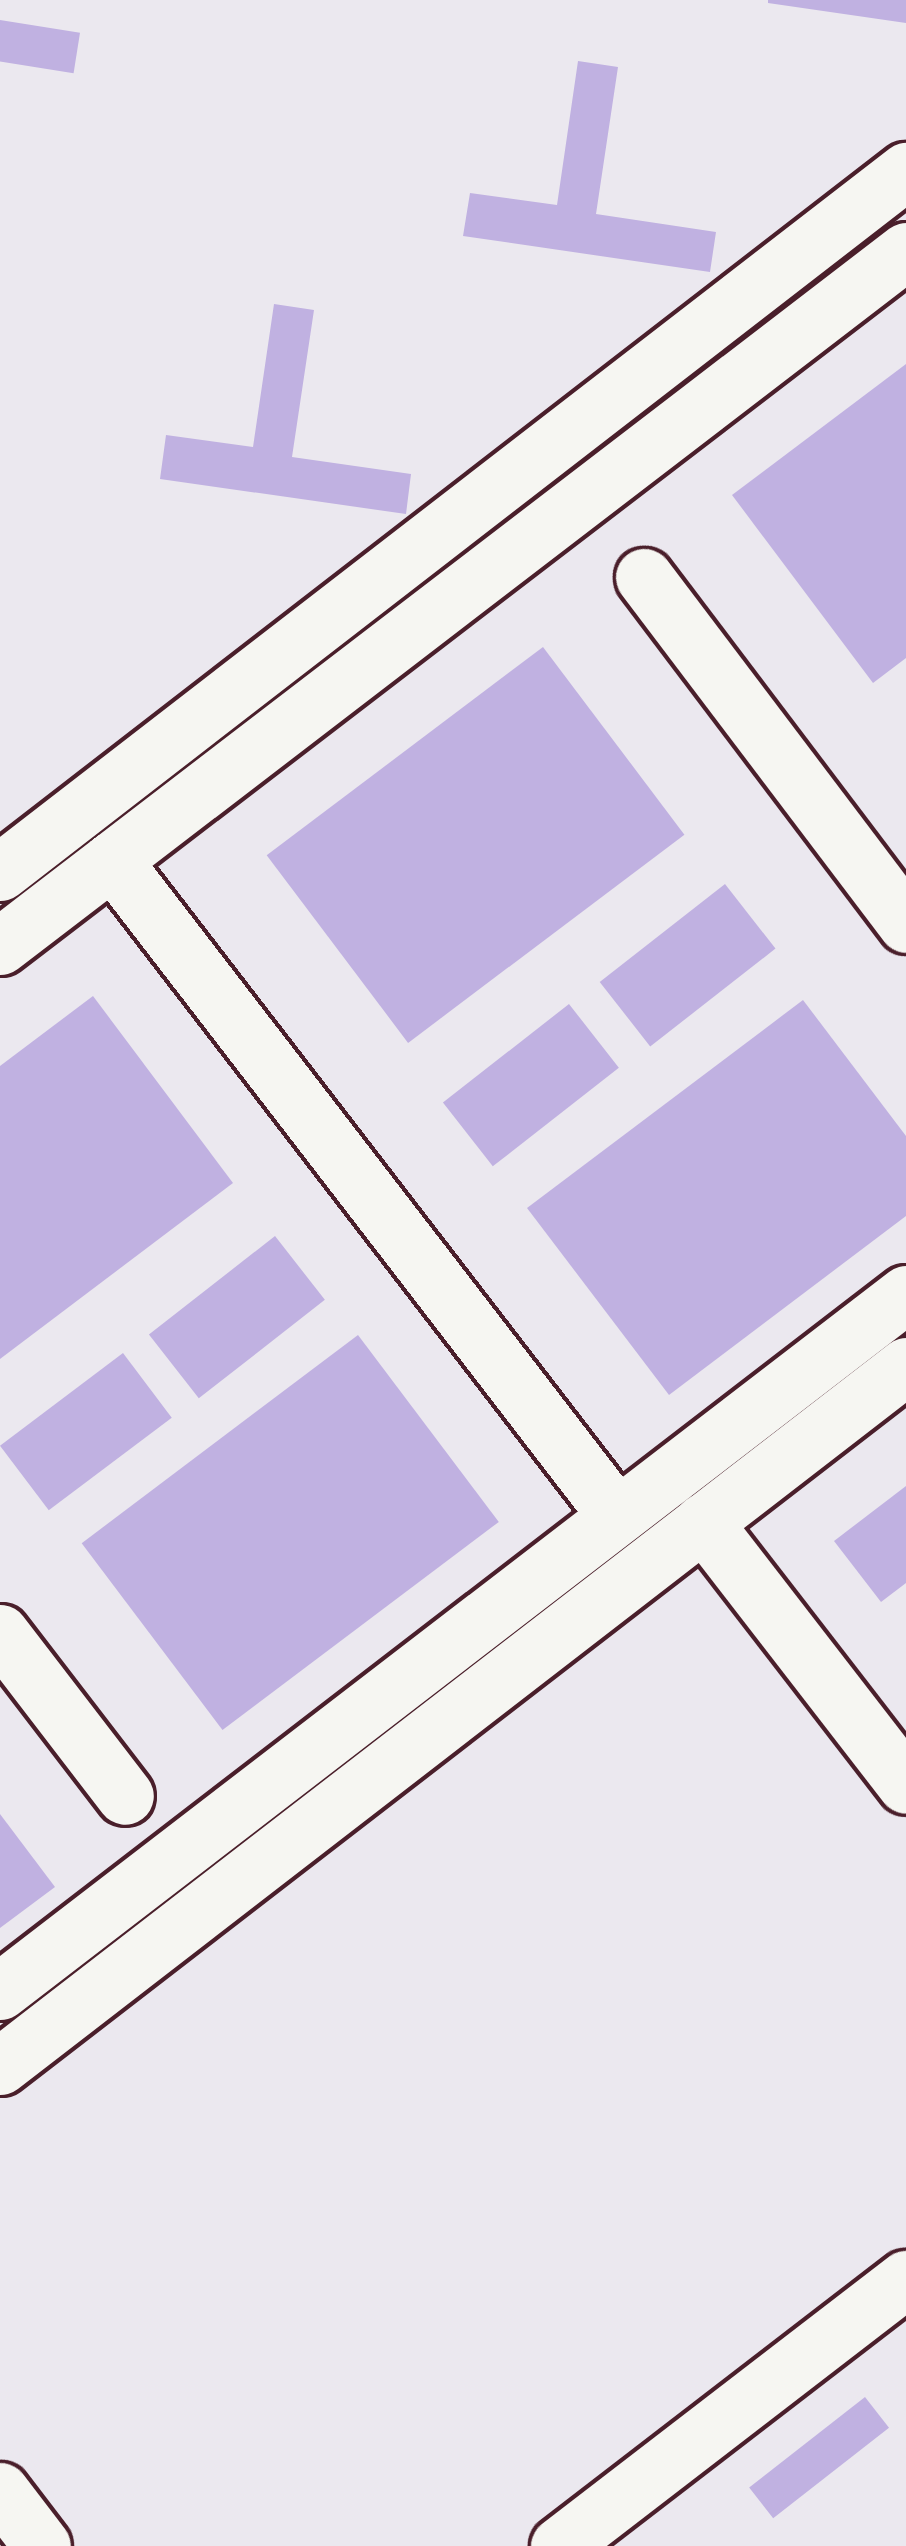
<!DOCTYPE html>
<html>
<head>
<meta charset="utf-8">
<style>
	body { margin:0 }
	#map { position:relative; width:906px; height:2546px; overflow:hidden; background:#ebe8ef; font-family:Kalam,sans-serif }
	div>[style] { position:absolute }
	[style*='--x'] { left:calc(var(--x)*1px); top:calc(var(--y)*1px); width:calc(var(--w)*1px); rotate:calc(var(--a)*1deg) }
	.building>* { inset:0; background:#c0b1e1; transform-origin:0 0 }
	.roads { filter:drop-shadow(3px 0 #4a1f2b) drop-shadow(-3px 0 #4a1f2b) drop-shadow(0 3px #4a1f2b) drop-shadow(0 -3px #4a1f2b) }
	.minor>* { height:57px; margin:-28.5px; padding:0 28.5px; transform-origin:28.5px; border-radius:28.5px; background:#f6f6f2 }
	span { translate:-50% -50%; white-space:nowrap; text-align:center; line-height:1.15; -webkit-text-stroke:9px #f6f6f2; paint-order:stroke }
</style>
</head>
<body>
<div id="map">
	<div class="building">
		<div style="clip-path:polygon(906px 0,906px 23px,768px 3px,768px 0)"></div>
		<div style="left:0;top:20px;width:81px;height:41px;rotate:9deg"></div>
		<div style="clip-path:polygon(578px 61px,618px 67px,596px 214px,716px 232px,710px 272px,463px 236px,470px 193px,557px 205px)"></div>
		<div style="clip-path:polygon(274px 304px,314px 310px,292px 457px,411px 474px,406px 514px,160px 479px,166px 435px,253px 447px)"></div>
		<div style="clip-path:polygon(906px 364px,906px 658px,873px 683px,732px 495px)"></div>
		<div style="left:543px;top:647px;width:235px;height:346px;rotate:53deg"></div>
		<div style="left:725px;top:884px;width:82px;height:159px;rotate:52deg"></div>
		<div style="clip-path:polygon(93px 996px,233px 1183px,0 1359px,0 1066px)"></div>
		<div style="clip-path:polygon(803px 1000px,906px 1136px,906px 1216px,669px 1395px,527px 1208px)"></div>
		<div style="left:569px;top:1004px;width:81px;height:160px;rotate:52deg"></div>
		<div style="left:275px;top:1236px;width:81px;height:160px;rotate:52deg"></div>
		<div style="left:358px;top:1335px;width:234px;height:346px;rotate:53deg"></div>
		<div style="left:123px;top:1353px;width:81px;height:154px;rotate:53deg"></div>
		<div style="clip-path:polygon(906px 1486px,906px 1583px,881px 1602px,834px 1541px)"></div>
		<div style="clip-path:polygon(0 1814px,55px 1887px,0 1928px)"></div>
		<div style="left:865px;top:2397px;width:39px;height:147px;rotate:52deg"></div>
	</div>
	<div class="roads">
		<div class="minor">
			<div style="--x:644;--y:577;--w:435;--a:52.9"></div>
			<div style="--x:112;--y:860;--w:826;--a:52.42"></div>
			<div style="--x:0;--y:872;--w:1146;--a:-37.73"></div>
			<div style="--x:0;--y:946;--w:1142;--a:-37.49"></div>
			<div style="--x:703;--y:1522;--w:332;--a:52.3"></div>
			<div style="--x:0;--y:1633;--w:205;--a:52.5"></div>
			<div style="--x:0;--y:1991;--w:1143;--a:-37.57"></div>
			<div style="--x:0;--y:2066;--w:1145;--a:-37.69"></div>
			<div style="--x:0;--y:2491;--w:69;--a:52.6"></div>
			<div style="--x:559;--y:2546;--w:438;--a:-37.6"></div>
		</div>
	</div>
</div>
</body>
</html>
